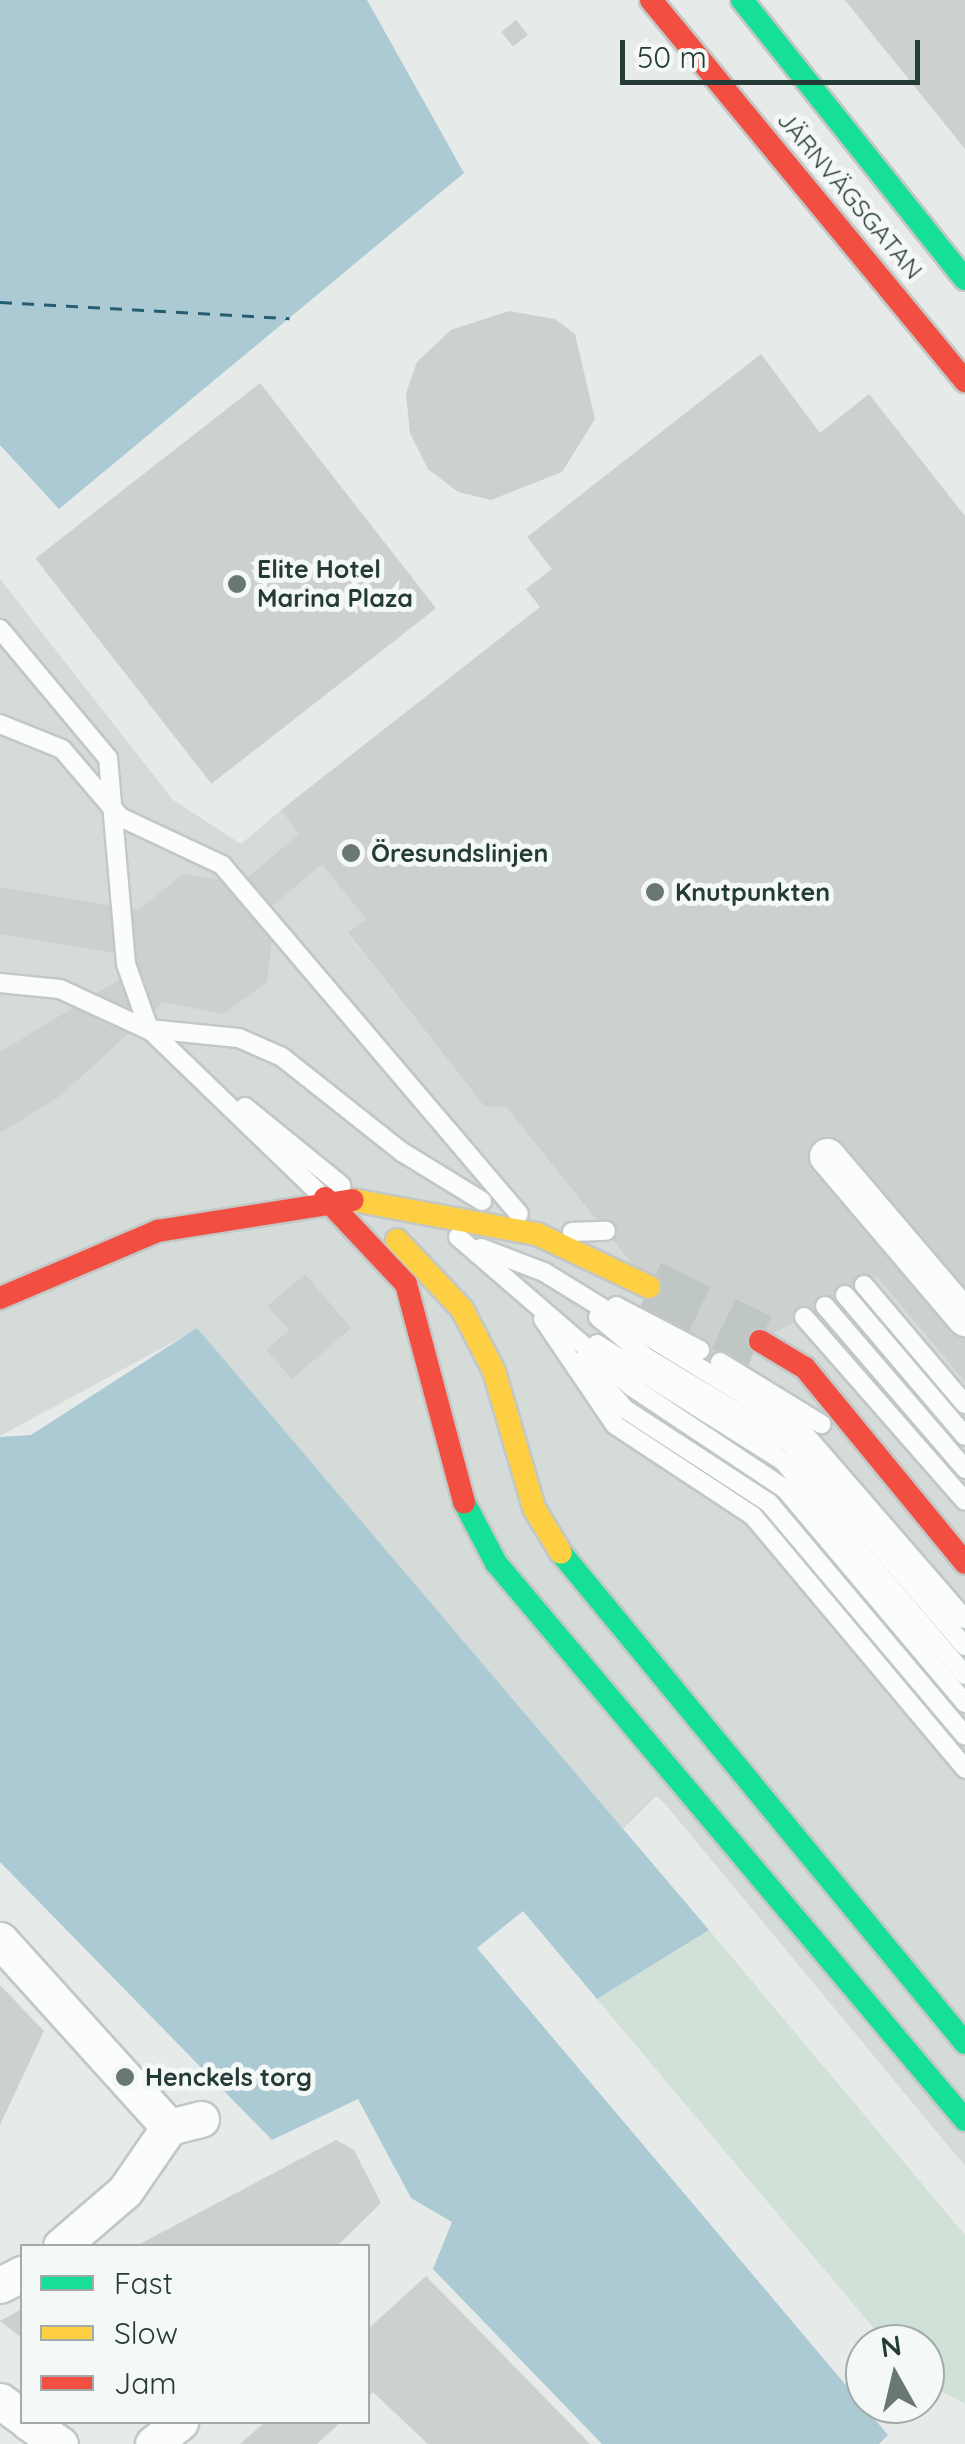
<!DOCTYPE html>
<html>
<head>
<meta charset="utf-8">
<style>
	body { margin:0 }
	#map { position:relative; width:965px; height:2444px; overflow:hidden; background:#e6eae8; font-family:Quicksand,sans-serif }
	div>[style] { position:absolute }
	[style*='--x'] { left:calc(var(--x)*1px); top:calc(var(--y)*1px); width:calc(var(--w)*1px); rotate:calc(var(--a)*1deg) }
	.built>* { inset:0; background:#d4dbd8 }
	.green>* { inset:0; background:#d1e1d7 }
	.water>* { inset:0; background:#abcad3 }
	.ferry>* { height:2.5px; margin-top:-1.25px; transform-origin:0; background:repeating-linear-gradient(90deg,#265c71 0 12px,transparent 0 22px) }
	.building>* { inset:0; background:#ccd1cf; transform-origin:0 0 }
	.highway-tunnel>* { height:55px; margin-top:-27.5px; transform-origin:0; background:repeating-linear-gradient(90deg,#bfc7c5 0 55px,transparent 0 83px) }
	.roads { filter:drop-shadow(2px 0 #c3c7c5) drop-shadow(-2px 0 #c3c7c5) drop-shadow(0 2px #c3c7c5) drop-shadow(0 -2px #c3c7c5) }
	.lane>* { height:18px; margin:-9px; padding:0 9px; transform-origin:9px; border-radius:9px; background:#fbfcfc }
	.street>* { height:35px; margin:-17.5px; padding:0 17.5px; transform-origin:17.5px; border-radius:17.5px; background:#fbfcfc }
	.fast>* { height:22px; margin:-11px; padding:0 11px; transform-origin:11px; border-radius:11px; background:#16e098 }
	.slow>* { height:22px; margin:-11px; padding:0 11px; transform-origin:11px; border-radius:11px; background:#ffcf43 }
	.jam>* { height:22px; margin:-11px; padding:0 11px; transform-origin:11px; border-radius:11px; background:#f24e42 }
	.dots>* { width:28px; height:28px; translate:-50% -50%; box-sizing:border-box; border:5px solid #f4f8f7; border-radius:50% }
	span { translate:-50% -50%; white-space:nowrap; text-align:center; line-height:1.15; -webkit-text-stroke:10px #f4f8f7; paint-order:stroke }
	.street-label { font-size:25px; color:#253b37 }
	.poi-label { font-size:25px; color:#253b37; font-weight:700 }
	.left { translate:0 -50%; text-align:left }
	.legend { position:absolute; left:20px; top:2244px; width:350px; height:180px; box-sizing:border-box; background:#f4f8f7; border:2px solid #a1acaa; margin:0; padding:12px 18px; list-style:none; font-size:30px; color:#253b37 }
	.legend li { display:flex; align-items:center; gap:20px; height:50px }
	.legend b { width:50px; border:2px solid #a1acaa }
	.north { position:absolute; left:845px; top:2324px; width:100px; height:100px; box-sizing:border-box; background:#f4f8f7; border:2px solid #a1acaa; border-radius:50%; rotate:352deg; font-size:28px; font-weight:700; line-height:40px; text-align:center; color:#253b37 }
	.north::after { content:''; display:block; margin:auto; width:35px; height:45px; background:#697875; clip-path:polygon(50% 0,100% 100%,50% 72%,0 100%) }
	.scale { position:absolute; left:620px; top:40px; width:300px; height:45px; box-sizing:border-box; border:5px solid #253b37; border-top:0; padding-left:12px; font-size:30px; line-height:35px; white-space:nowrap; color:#253b37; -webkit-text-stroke:8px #f4f8f7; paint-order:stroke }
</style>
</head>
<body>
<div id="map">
	<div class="built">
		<div style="clip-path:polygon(0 579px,173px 800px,241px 844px,281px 810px,366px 919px,348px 934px,480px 1101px,506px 1107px,712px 1366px,877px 1277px,965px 1382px,965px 2166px,666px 1805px,656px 1796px,623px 1829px,197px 1329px,0 1436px)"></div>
	</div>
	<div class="green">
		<div style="clip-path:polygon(709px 1930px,965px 2235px,965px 2404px,925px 2382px,925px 2344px,887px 2344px,597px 1999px)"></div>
	</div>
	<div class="water">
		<div style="clip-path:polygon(0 0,367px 0,464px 173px,59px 509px,0 445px)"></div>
		<div style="clip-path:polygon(197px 1328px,709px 1930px,597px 1999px,523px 1911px,477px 1948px,888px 2435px,879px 2444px,602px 2444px,433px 2269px,452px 2222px,411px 2198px,358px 2099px,272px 2140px,0 1862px,0 1437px,31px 1435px)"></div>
	</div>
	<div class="ferry">
		<div style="--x:0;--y:302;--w:290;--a:3.2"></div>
	</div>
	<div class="building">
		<div style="clip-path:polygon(845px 0,965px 0,965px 149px,869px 30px)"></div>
		<div style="left:516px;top:20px;width:19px;height:19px;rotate:51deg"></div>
		<div style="clip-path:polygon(509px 311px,555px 319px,575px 334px,595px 419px,562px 472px,491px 500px,458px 492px,428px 469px,410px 433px,406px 393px,417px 362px,451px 330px)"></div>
		<div style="clip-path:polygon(761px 354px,820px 433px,869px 394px,965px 516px,965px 1382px,877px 1277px,713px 1366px,506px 1107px,484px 1106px,348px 933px,366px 919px,322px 864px,264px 913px,274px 925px,267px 982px,223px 1014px,163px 1002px,60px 1096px,0 1133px,0 1052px,137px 969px,134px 956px,0 934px,0 887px,138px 910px,183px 874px,241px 883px,299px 834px,281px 810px,540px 607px,526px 589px,552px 569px,527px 537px)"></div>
		<div style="left:260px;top:383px;width:286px;height:285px;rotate:52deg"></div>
		<div style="clip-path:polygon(305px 1274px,351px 1328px,292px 1379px,266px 1350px,289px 1330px,267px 1306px)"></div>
		<div style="clip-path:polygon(0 1985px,44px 2031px,0 2125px)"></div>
		<div style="clip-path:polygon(336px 2140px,354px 2150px,381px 2203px,337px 2246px,136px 2246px)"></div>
		<div style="clip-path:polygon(426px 2276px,590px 2444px,428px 2444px,373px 2392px,368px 2397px,368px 2329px)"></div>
		<div style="clip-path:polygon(22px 2309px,22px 2338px,0 2321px)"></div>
		<div style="clip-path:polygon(265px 2422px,341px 2422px,317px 2444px,240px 2444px)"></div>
	</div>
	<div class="highway-tunnel">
		<div style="--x:649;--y:1287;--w:123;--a:25.9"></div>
	</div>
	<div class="roads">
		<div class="lane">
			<div style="--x:0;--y:629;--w:168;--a:50.1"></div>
			<div style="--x:108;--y:758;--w:207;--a:85"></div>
			<div style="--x:126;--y:964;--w:69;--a:70.5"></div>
			<div style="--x:149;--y:1029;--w:233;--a:44"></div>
			<div style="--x:0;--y:724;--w:67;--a:22"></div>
			<div style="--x:62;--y:749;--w:89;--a:49.5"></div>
			<div style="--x:120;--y:817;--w:113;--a:25.2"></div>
			<div style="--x:222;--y:865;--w:458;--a:49.6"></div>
			<div style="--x:0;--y:983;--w:60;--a:5.7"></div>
			<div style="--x:60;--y:989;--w:105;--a:24.9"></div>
			<div style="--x:149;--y:1029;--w:90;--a:5.7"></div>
			<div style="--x:239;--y:1038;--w:47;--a:23.8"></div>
			<div style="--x:282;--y:1057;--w:153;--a:38.4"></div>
			<div style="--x:402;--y:1152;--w:94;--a:31.5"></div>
			<div style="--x:245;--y:1107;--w:124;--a:39.1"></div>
			<div style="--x:572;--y:1232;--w:34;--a:-2"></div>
			<div style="--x:458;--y:1237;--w:230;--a:40.8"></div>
			<div style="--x:632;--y:1387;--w:184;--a:33.7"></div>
			<div style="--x:785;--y:1489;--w:280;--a:49.9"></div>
			<div style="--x:481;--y:1248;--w:67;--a:20.9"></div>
			<div style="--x:544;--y:1272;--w:303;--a:31.6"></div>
			<div style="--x:802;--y:1431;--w:249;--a:49.1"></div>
			<div style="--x:864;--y:1285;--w:156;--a:49.7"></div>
			<div style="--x:845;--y:1295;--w:185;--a:49.6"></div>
			<div style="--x:616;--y:1306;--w:95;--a:27.6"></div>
			<div style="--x:825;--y:1306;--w:215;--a:49.3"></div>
			<div style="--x:598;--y:1317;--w:64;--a:39.9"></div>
			<div style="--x:647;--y:1358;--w:169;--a:31"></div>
			<div style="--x:792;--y:1445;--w:265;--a:49.3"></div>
			<div style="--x:804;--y:1317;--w:244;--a:48.8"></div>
			<div style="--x:543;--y:1319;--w:128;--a:55.8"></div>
			<div style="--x:615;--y:1425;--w:165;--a:33.4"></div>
			<div style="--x:753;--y:1516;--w:330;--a:50"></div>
			<div style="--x:597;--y:1344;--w:220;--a:32.2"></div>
			<div style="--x:783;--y:1461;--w:281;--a:49.6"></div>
			<div style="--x:583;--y:1360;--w:65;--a:49.4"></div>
			<div style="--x:625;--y:1409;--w:172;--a:33.1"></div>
			<div style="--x:769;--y:1503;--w:304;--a:49.9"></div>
			<div style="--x:720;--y:1362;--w:119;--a:31.5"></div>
		</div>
		<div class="street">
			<div style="--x:827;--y:1156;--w:213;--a:49.6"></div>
			<div style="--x:0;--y:1940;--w:252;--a:47.9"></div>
			<div style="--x:169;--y:2127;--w:33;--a:-14"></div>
			<div style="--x:61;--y:2246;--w:84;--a:-40.7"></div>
			<div style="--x:125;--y:2191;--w:78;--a:-55.5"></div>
			<div style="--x:0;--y:2285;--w:25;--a:-27"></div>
			<div style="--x:0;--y:2401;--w:27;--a:36"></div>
			<div style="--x:28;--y:2422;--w:39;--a:35"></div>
			<div style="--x:153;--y:2444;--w:35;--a:-39"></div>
		</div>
		<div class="fast">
			<div style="--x:742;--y:0;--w:357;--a:51.4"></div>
			<div style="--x:464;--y:1502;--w:69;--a:62.3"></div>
			<div style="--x:496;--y:1563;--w:728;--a:49.9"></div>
			<div style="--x:561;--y:1553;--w:635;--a:50.49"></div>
		</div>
		<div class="slow">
			<div style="--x:353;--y:1200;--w:187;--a:10.5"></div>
			<div style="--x:537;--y:1234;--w:124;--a:25.3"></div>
			<div style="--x:397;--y:1240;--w:95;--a:46.7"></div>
			<div style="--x:462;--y:1309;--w:70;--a:62.7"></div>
			<div style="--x:494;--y:1371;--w:143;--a:73.7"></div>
			<div style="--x:534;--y:1508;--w:52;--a:59"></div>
		</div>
		<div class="jam">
			<div style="--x:651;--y:0;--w:494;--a:50.5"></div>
			<div style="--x:325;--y:1198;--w:118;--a:46.7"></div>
			<div style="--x:406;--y:1284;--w:226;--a:75.1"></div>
			<div style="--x:0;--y:1298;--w:172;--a:-23"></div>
			<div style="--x:158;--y:1231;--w:197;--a:-9"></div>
			<div style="--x:760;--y:1341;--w:52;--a:31"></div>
			<div style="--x:805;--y:1368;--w:252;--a:50.6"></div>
		</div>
	</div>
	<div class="dots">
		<div style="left:237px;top:584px;background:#697875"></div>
		<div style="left:351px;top:853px;background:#697875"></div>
		<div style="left:655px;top:892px;background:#697875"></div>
		<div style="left:125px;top:2077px;background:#697875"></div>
	</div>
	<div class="street-label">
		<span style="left:850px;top:195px;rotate:50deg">JÄRNVÄGSGATAN</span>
	</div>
	<div class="poi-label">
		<span class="left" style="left:257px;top:584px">Elite Hotel<br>Marina Plaza</span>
		<span class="left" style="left:371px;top:853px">Öresundslinjen</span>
		<span class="left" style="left:675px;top:892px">Knutpunkten</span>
		<span class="left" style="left:145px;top:2077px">Henckels torg</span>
	</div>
	<ul class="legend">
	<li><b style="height:12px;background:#16e098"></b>Fast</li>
	<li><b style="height:12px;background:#ffcf43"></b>Slow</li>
	<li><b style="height:12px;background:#f24e42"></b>Jam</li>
	</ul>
	<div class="north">N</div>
	<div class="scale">50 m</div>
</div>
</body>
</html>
